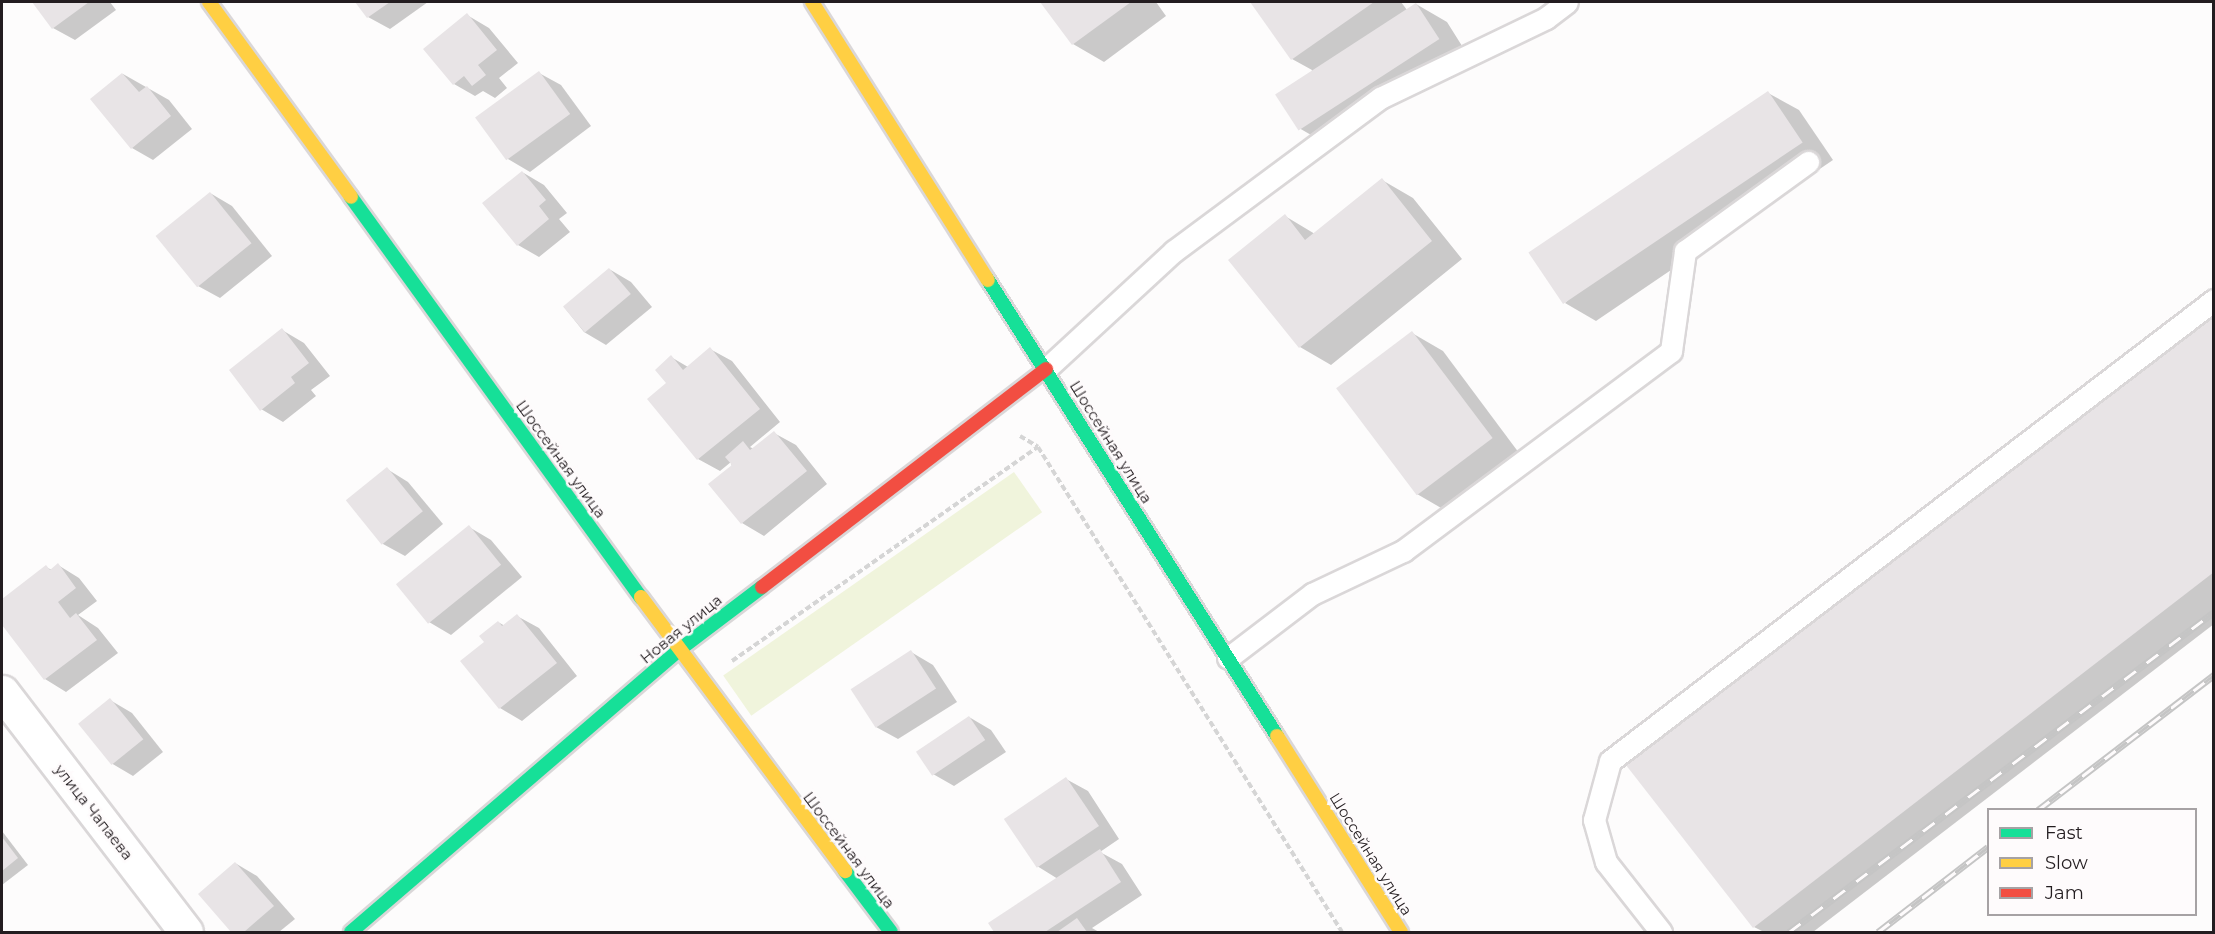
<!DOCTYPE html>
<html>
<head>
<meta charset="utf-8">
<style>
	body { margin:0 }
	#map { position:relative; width:2215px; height:934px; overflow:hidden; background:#fdfcfc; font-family:Montserrat,sans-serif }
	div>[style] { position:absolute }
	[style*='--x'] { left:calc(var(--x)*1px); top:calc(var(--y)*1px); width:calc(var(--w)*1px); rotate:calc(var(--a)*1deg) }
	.green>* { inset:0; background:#f0f4dc; transform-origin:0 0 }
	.shadow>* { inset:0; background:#0003 }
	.building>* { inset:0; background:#e8e4e6; transform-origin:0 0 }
	.path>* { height:4px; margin-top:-2px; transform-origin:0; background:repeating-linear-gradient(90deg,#d5d5d5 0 6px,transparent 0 9px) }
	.roads { filter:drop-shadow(2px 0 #dad7d8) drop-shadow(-2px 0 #dad7d8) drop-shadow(0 2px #dad7d8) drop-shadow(0 -2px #dad7d8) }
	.lane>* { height:21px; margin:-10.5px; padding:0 10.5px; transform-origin:10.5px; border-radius:10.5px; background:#fff }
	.street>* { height:33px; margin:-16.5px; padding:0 16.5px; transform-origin:16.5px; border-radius:16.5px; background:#fff }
	.fast>* { height:14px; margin:-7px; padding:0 7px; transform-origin:7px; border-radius:7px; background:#16e098 }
	.slow>* { height:14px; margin:-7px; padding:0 7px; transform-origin:7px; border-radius:7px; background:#ffcf43 }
	.jam>* { height:14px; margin:-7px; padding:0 7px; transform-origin:7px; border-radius:7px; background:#f24e42 }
	.rail>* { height:7px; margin-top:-3.5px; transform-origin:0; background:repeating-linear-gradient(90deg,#fefbfc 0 14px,#c5c5c5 0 28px); box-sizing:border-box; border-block:2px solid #c5c5c5 }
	span { translate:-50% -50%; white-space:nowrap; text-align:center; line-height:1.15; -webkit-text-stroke:5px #fefbfc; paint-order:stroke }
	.street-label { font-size:15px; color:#231d20 }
	.frame { position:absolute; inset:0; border:3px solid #231d20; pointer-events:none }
	.legend { position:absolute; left:1987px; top:808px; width:210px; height:108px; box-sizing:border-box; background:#fefbfc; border:2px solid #a6a2a4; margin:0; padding:8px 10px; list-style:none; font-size:18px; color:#231d20 }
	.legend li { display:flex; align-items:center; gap:12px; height:30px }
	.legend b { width:30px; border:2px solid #a6a2a4 }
</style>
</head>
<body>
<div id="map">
	<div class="green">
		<div style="left:1014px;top:472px;width:49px;height:355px;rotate:55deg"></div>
	</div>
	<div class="shadow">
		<div style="clip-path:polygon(34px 2px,110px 2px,116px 10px,75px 40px,53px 28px)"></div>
		<div style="clip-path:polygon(357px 2px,428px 2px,390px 29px,368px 17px)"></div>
		<div style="clip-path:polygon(1042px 2px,1156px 2px,1166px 16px,1104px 62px,1073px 44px)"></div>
		<div style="clip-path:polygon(1252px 2px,1401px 2px,1407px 10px,1416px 4px,1447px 22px,1469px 57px,1330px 146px,1299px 128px,1312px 70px,1292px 59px)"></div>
		<div style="clip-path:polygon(467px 15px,489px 28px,518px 63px,499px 78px,507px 88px,495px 98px,483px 91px,475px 96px,454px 84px)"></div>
		<div style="clip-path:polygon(539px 73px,561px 85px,591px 126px,530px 172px,508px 159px,478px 118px)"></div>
		<div style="clip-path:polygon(123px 74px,169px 100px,192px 129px,153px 160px,132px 148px)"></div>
		<div style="clip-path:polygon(1768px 93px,1799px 110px,1833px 160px,1596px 321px,1565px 303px)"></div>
		<div style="clip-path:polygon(522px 172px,544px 185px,567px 213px,559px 219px,570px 232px,539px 257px,518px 245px)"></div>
		<div style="clip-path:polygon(1382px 180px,1413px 198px,1462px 259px,1331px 365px,1300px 347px,1285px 216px,1315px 234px)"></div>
		<div style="clip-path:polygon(210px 193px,232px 206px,272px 256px,220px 298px,198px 286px)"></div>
		<div style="clip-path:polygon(609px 269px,631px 282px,652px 307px,606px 345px,584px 332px,564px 307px)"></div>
		<div style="clip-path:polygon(2214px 305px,2214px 624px,1813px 932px,1764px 932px,1754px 927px)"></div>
		<div style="clip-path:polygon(282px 330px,304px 343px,330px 376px,311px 390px,316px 396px,283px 422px,261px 409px)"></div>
		<div style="clip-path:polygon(1412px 333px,1443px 351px,1522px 457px,1448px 512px,1417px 494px)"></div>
		<div style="clip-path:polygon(710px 349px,732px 361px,780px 422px,750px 447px,754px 449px,774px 433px,796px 445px,827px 484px,764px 536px,742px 523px,731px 462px,720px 471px,698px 459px,668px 383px,671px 357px,688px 367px)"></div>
		<div style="clip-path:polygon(387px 469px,408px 482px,443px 524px,405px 556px,383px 544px)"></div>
		<div style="clip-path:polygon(469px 527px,491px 540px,522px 577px,451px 635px,429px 622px,399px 584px)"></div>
		<div style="clip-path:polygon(58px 565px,79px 578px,97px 601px,78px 615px,98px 628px,118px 653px,66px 692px,45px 679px,2px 623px,2px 601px,46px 567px,52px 570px)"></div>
		<div style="clip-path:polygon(517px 616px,539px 628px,577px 676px,522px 721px,500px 708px,486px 642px,498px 622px,505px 626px)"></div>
		<div style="clip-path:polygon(911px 652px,933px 665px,957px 702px,898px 739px,876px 727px)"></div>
		<div style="clip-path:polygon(110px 700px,132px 713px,163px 752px,133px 776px,111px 763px,80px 724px)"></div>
		<div style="clip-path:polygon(969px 717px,991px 730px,1006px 752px,954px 786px,933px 774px)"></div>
		<div style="clip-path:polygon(1066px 779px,1088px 791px,1119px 839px,1100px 852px,1122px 864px,1142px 895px,1092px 928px,1099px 932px,996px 932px,990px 924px,1058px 879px,1037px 866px)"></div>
		<div style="clip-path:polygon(2px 831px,28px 865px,2px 885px)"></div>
		<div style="clip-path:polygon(235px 863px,257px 876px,295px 919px,279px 932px,233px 932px,200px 894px)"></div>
	</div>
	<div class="building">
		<div style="clip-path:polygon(32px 2px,89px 2px,52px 29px)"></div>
		<div style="clip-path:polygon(355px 2px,390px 2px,367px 18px)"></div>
		<div style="clip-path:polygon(1040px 2px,1131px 2px,1072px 45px)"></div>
		<div style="clip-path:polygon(1250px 2px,1374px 2px,1291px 60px)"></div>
		<div style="left:1416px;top:3px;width:43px;height:168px;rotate:57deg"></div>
		<div style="clip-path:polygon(467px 13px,497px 50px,478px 65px,486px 75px,472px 86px,464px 76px,453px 85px,423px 49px)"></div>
		<div style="left:539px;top:71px;width:53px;height:79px;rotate:54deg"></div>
		<div style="clip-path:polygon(122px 73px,139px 92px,147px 86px,171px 116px,131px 149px,90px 99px)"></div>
		<div style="left:1768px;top:91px;width:62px;height:289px;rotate:56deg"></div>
		<div style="clip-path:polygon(522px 171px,546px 200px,539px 206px,549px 219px,517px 246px,482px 203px)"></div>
		<div style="clip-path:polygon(1382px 178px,1432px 241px,1299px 348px,1228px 260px,1285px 214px,1305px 240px)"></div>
		<div style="left:210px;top:192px;width:66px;height:70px;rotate:51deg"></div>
		<div style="left:609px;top:268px;width:34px;height:60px;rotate:50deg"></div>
		<div style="clip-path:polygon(2214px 303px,2214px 572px,1753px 928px,1622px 760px)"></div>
		<div style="clip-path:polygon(282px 328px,309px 363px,291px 377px,295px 383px,260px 411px,229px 370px)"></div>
		<div style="left:1412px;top:331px;width:134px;height:95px;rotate:53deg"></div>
		<div style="clip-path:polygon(710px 347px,760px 409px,697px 460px,647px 399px,666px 383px,655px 370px,671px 355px,683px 370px)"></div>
		<div style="clip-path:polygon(774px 431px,807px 471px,741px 524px,708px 484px,732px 465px,725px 457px,743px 441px,750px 450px)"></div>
		<div style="left:387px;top:467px;width:57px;height:53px;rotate:51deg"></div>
		<div style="left:469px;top:525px;width:51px;height:94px;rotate:51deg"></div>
		<div style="clip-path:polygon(58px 563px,76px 588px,58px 602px,70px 618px,76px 613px,97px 640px,44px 680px,2px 625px,2px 599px,46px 565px,50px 570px)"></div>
		<div style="clip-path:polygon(517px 614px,557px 663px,499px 709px,460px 661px,484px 642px,479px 636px,498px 621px,502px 626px)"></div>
		<div style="left:911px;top:650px;width:46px;height:72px;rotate:57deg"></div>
		<div style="left:110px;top:698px;width:53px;height:41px;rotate:51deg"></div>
		<div style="left:969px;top:716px;width:29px;height:64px;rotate:56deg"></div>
		<div style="left:1066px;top:777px;width:59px;height:75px;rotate:56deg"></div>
		<div style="clip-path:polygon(2px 837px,18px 858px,2px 871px)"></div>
		<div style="clip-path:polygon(1100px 849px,1121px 882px,1045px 932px,994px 932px,988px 923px)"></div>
		<div style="clip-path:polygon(235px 862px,274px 906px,244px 932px,231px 932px,198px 894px)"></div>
		<div style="clip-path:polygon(1077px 918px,1087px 932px,1057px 932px)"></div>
	</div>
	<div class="path">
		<div style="--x:1020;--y:436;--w:21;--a:31"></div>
		<div style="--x:1038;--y:447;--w:572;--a:57.92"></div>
		<div style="--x:732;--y:661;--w:373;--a:-35"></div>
	</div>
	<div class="roads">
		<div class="lane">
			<div style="--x:1046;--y:369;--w:174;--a:-42.7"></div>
			<div style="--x:1174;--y:251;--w:257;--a:-36.6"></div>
			<div style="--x:1380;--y:98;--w:184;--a:-25.7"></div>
			<div style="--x:1546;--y:18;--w:26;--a:-37"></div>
			<div style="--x:1228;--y:658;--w:106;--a:-37.3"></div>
			<div style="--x:1312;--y:594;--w:101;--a:-25.3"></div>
			<div style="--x:1403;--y:551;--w:334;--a:-36.7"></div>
			<div style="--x:1671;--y:351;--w:101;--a:-82"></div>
			<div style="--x:1685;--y:251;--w:152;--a:-35.9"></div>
			<div style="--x:1661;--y:932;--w:89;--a:-128.2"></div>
			<div style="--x:1606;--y:862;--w:44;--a:-105.9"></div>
			<div style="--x:1594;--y:820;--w:61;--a:-74.8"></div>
			<div style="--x:1610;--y:761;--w:760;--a:-37.35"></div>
		</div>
		<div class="street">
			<div style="--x:2;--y:692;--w:302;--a:52.5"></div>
		</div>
		<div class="fast">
			<div style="--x:351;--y:197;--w:494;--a:54.1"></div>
			<div style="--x:988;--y:280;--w:540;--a:57.63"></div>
			<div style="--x:845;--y:871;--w:76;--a:53"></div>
			<div style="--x:351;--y:932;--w:433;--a:-40.7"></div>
			<div style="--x:679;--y:650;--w:104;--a:-37.2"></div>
		</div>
		<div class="slow">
			<div style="--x:209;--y:2;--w:241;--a:53.9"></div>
			<div style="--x:812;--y:2;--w:329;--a:57.7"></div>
			<div style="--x:641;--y:597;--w:342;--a:53.3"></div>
			<div style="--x:1277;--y:736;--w:232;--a:57.7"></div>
		</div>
		<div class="jam">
			<div style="--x:762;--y:587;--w:358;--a:-37.5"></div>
		</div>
	</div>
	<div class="rail">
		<div style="--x:2038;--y:810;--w:222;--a:-37.5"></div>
		<div style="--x:1789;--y:932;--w:532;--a:-36.98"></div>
		<div style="--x:1878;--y:932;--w:139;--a:-37.7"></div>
	</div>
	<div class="street-label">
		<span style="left:1111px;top:442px;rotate:58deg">Шоссейная улица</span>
		<span style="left:561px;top:459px;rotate:54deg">Шоссейная улица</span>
		<span style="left:681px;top:629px;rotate:-39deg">Новая улица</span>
		<span style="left:94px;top:812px;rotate:52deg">улица Чапаева</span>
		<span style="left:849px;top:850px;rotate:53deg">Шоссейная улица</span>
		<span style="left:1371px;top:854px;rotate:58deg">Шоссейная улица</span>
	</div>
	<div class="frame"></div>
	<ul class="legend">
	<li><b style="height:8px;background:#16e098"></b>Fast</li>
	<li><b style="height:8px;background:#ffcf43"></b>Slow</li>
	<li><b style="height:8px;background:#f24e42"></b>Jam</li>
	</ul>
</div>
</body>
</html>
